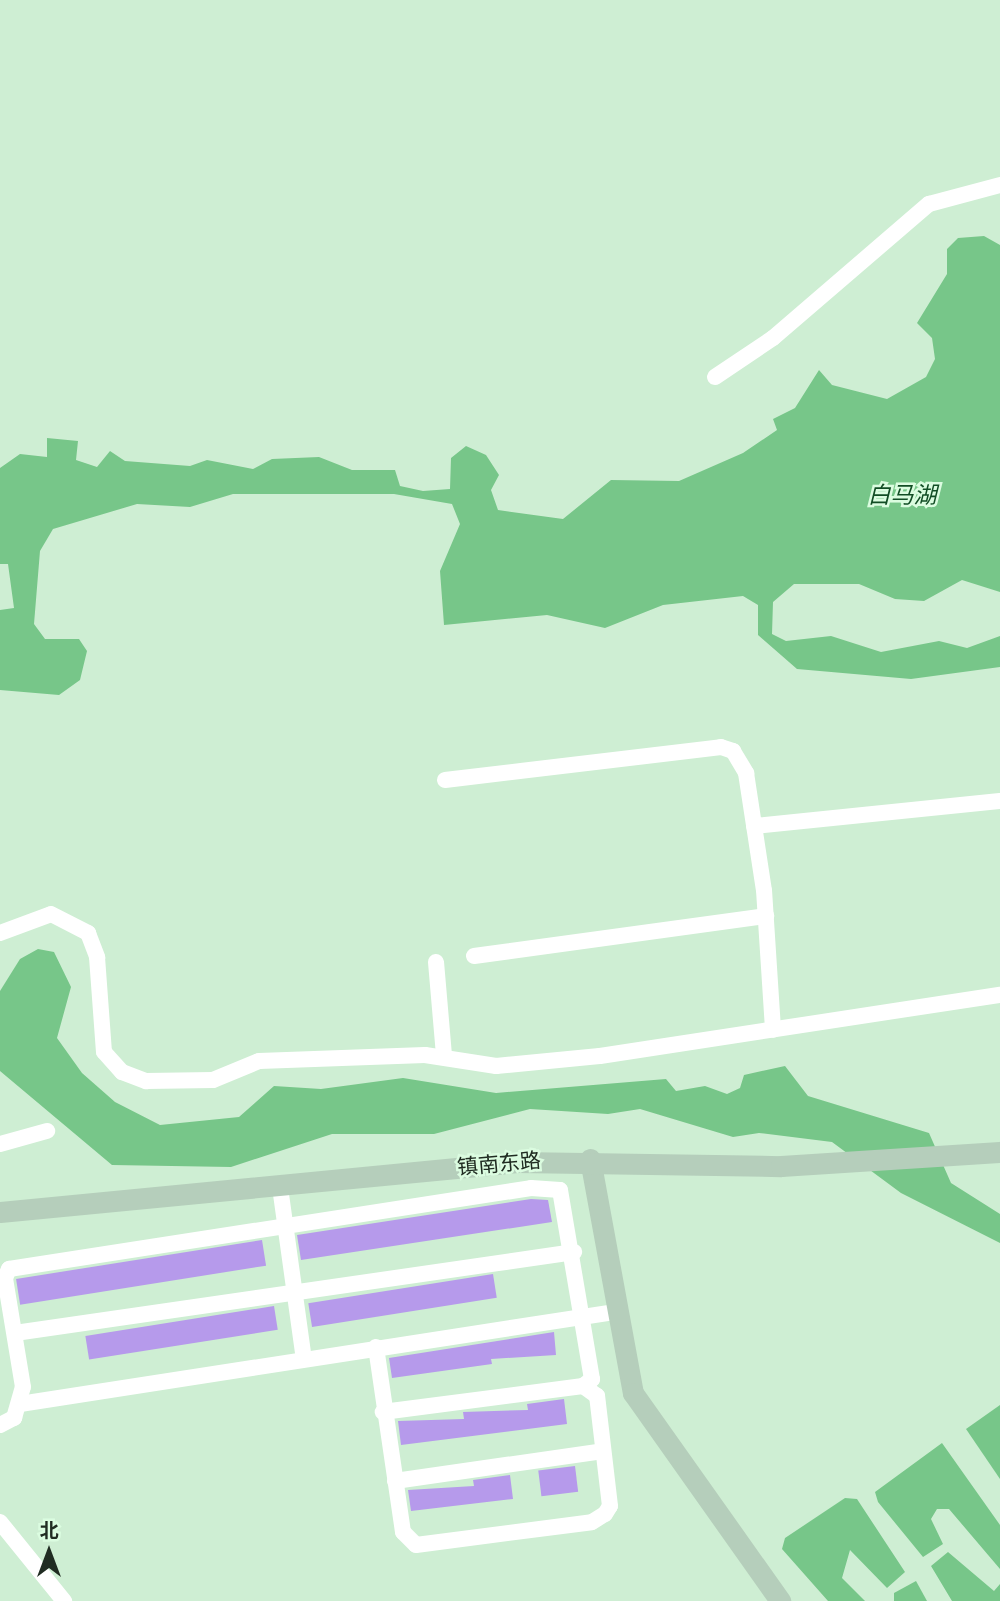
<!DOCTYPE html>
<html>
<head>
<meta charset="utf-8">
<style>
	body { margin:0 }
	#map { position:relative; width:1000px; height:1601px; overflow:hidden; background:#ceeed3; font-family:"Nunito Sans","Noto Sans SC",sans-serif }
	div>[style] { position:absolute }
	[style*='--x'] { left:calc(var(--x)*1px); top:calc(var(--y)*1px); width:calc(var(--w)*1px); rotate:calc(var(--a)*1deg) }
	.water>* { inset:0; background:#77c689 }
	.building>* { inset:0; background:#b69aeb; transform-origin:0 0 }
	.street>* { height:16px; margin:-8px; padding:0 8px; transform-origin:8px; border-radius:8px; background:#fff }
	.secondary>* { height:21px; margin:-10.5px; padding:0 10.5px; transform-origin:10.5px; border-radius:10.5px; background:#b5cebb }
	span { translate:-50% -50%; white-space:nowrap; text-align:center; line-height:1.15; -webkit-text-stroke:5px #dbfce0; paint-order:stroke }
	.street-label { font-size:21px; color:#202c22 }
	.water-label { font-size:23px; color:#124d25; font-style:italic }
	.north { position:absolute; left:14px; top:1517px; width:70px; height:70px; -webkit-text-stroke:5px #dbfce0; paint-order:stroke; rotate:0deg; font-size:19px; font-weight:700; line-height:28px; text-align:center; color:#202c22 }
	.north::after { content:''; display:block; margin:auto; width:24px; height:32px; background:#202c22; clip-path:polygon(50% 0,100% 100%,50% 72%,0 100%) }
</style>
</head>
<body>
<div id="map">
	<div class="water">
		<div style="clip-path:polygon(984px 236px,1000px 245px,1000px 592px,962px 580px,924px 601px,895px 599px,859px 584px,794px 584px,773px 602px,772px 634px,786px 641px,831px 636px,881px 652px,939px 641px,967px 648px,1000px 636px,1000px 667px,911px 679px,797px 669px,758px 635px,758px 605px,743px 596px,663px 605px,605px 628px,547px 615px,444px 625px,440px 571px,460px 524px,452px 504px,394px 494px,233px 494px,190px 507px,137px 504px,53px 529px,40px 551px,34px 624px,45px 639px,79px 639px,87px 651px,80px 680px,59px 695px,0 690px,0 610px,14px 608px,8px 564px,0 564px,0 468px,20px 454px,47px 457px,47px 438px,78px 441px,76px 460px,97px 467px,110px 451px,125px 461px,190px 466px,207px 460px,253px 469px,272px 459px,319px 457px,352px 470px,395px 470px,400px 486px,423px 491px,450px 489px,451px 458px,466px 446px,486px 455px,499px 475px,491px 490px,498px 510px,563px 519px,611px 480px,679px 481px,743px 453px,777px 430px,773px 419px,795px 408px,819px 370px,832px 385px,887px 399px,926px 377px,935px 359px,932px 338px,917px 323px,947px 274px,947px 249px,958px 238px)"></div>
		<div style="clip-path:polygon(38px 949px,54px 952px,71px 987px,57px 1038px,82px 1073px,115px 1102px,160px 1125px,239px 1117px,274px 1086px,321px 1089px,403px 1078px,496px 1093px,666px 1079px,676px 1091px,705px 1086px,727px 1094px,740px 1088px,744px 1075px,785px 1066px,808px 1096px,929px 1133px,951px 1183px,1000px 1214px,1000px 1243px,901px 1193px,832px 1142px,759px 1133px,733px 1137px,640px 1109px,608px 1114px,530px 1109px,434px 1134px,332px 1134px,231px 1167px,112px 1165px,0 1071px,0 991px,20px 959px)"></div>
		<div style="clip-path:polygon(1000px 1405px,1000px 1479px,966px 1429px)"></div>
		<div style="clip-path:polygon(942px 1443px,1000px 1525px,1000px 1569px,949px 1509px,937px 1509px,931px 1519px,943px 1544px,923px 1557px,878px 1502px,875px 1492px)"></div>
		<div style="clip-path:polygon(845px 1498px,857px 1499px,905px 1572px,887px 1588px,850px 1550px,842px 1578px,865px 1601px,828px 1601px,782px 1549px,785px 1538px)"></div>
		<div style="clip-path:polygon(948px 1552px,994px 1591px,1000px 1584px,1000px 1601px,952px 1601px,931px 1566px)"></div>
		<div style="clip-path:polygon(916px 1581px,927px 1601px,894px 1601px,894px 1593px)"></div>
	</div>
	<div class="building">
		<div style="clip-path:polygon(531px 1199px,548px 1200px,552px 1222px,301px 1260px,297px 1235px)"></div>
		<div style="left:262px;top:1240px;width:26px;height:249px;rotate:81deg"></div>
		<div style="left:493px;top:1274px;width:24px;height:187px;rotate:81deg"></div>
		<div style="left:274px;top:1306px;width:24px;height:191px;rotate:81deg"></div>
		<div style="clip-path:polygon(554px 1332px,556px 1355px,491px 1359px,492px 1364px,392px 1378px,389px 1358px)"></div>
		<div style="clip-path:polygon(564px 1399px,567px 1424px,401px 1445px,398px 1421px,464px 1419px,463px 1412px,528px 1410px,527px 1404px)"></div>
		<div style="left:575px;top:1466px;width:26px;height:37px;rotate:83deg"></div>
		<div style="clip-path:polygon(510px 1475px,513px 1499px,411px 1511px,408px 1490px,474px 1486px,473px 1480px)"></div>
	</div>
	<div class="street">
		<div style="--x:715;--y:377;--w:70;--a:-33.9"></div>
		<div style="--x:773;--y:338;--w:206;--a:-40.7"></div>
		<div style="--x:929;--y:204;--w:73;--a:-15"></div>
		<div style="--x:445;--y:780;--w:278;--a:-6.8"></div>
		<div style="--x:721;--y:747;--w:13;--a:18"></div>
		<div style="--x:733;--y:751;--w:26;--a:59"></div>
		<div style="--x:746;--y:773;--w:118;--a:81.3"></div>
		<div style="--x:764;--y:890;--w:140;--a:86.3"></div>
		<div style="--x:754;--y:826;--w:247;--a:-5.8"></div>
		<div style="--x:0;--y:933;--w:54;--a:-20.4"></div>
		<div style="--x:51;--y:914;--w:42;--a:27.2"></div>
		<div style="--x:88;--y:933;--w:26;--a:69"></div>
		<div style="--x:97;--y:957;--w:95;--a:85.8"></div>
		<div style="--x:104;--y:1052;--w:27;--a:48"></div>
		<div style="--x:122;--y:1072;--w:26;--a:21"></div>
		<div style="--x:146;--y:1081;--w:67;--a:-0.9"></div>
		<div style="--x:213;--y:1080;--w:50;--a:-22.4"></div>
		<div style="--x:259;--y:1061;--w:166;--a:-2.1"></div>
		<div style="--x:425;--y:1055;--w:72;--a:8.8"></div>
		<div style="--x:496;--y:1066;--w:104;--a:-5.5"></div>
		<div style="--x:600;--y:1056;--w:405;--a:-8.7"></div>
		<div style="--x:474;--y:956;--w:295;--a:-7.8"></div>
		<div style="--x:436;--y:962;--w:94;--a:85.1"></div>
		<div style="--x:0;--y:1144;--w:49;--a:-15.5"></div>
		<div style="--x:280;--y:1187;--w:174;--a:82.1"></div>
		<div style="--x:15;--y:1333;--w:565;--a:-8.24"></div>
		<div style="--x:376;--y:1347;--w:187;--a:81.7"></div>
		<div style="--x:403;--y:1532;--w:18;--a:45"></div>
		<div style="--x:416;--y:1545;--w:177;--a:-7.4"></div>
		<div style="--x:592;--y:1522;--w:15;--a:-32"></div>
		<div style="--x:605;--y:1514;--w:9;--a:-58"></div>
		<div style="--x:610;--y:1506;--w:111;--a:-96.7"></div>
		<div style="--x:597;--y:1396;--w:17;--a:-144"></div>
		<div style="--x:20;--y:1404;--w:601;--a:-8.8"></div>
		<div style="--x:0;--y:1425;--w:16;--a:-27"></div>
		<div style="--x:14;--y:1418;--w:32;--a:-74"></div>
		<div style="--x:23;--y:1387;--w:110;--a:-99.4"></div>
		<div style="--x:5;--y:1278;--w:10;--a:-66"></div>
		<div style="--x:9;--y:1269;--w:528;--a:-8.82"></div>
		<div style="--x:531;--y:1188;--w:29;--a:4"></div>
		<div style="--x:560;--y:1190;--w:192;--a:80.4"></div>
		<div style="--x:592;--y:1379;--w:11;--a:142"></div>
		<div style="--x:583;--y:1386;--w:202;--a:172.6"></div>
		<div style="--x:395;--y:1481;--w:210;--a:-8.2"></div>
		<div style="--x:0;--y:1522;--w:102;--a:51"></div>
	</div>
	<div class="secondary">
		<div style="--x:590;--y:1159;--w:238;--a:79.6"></div>
		<div style="--x:633;--y:1393;--w:255;--a:54.7"></div>
		<div style="--x:0;--y:1212;--w:520;--a:-5.51"></div>
		<div style="--x:518;--y:1162;--w:263;--a:0.9"></div>
		<div style="--x:781;--y:1166;--w:219;--a:-3.7"></div>
	</div>
	<div class="street-label">
		<span style="left:499px;top:1164px;rotate:-5deg">镇南东路</span>
	</div>
	<div class="water-label">
		<span style="left:902px;top:496px">白马湖</span>
	</div>
	<div class="north">北</div>
</div>
</body>
</html>
